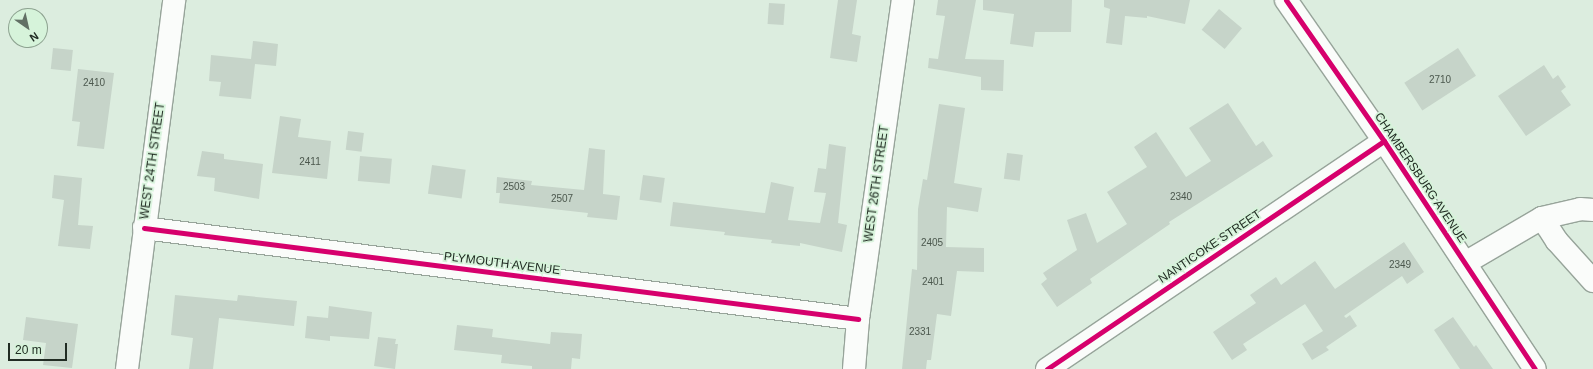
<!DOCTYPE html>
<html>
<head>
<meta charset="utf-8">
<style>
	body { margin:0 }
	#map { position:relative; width:1593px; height:369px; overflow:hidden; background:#dceddf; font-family:Arial,sans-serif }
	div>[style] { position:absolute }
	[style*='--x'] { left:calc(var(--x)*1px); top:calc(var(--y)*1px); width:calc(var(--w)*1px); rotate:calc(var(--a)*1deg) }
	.building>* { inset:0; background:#c6d4c9; transform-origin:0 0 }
	.roads { filter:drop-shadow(1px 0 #97a49a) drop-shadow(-1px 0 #97a49a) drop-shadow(0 1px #97a49a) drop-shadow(0 -1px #97a49a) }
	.minor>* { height:22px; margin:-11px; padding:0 11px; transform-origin:11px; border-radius:11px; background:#fafcfa }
	.cycleway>* { height:5px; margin:-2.5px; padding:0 2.5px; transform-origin:2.5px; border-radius:2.5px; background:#d6006c }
	span { translate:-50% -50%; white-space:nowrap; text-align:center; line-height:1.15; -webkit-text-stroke:3.5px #d6f3da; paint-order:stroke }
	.number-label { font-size:10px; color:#4c584e }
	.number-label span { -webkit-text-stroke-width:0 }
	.street-label { font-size:12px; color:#212c23 }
	.north { position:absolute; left:8px; top:8px; width:40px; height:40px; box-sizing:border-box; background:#d6f3da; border:1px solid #8ea391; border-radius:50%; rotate:146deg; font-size:11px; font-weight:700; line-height:16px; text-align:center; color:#212c23 }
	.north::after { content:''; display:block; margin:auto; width:14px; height:18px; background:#627065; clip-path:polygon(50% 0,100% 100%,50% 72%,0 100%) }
	.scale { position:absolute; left:8px; top:343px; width:59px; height:18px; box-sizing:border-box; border:2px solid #212c23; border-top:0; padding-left:5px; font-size:12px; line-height:14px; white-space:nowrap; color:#212c23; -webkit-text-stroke:3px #d6f3da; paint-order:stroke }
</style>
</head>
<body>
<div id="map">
	<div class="building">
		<div style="clip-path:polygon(838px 0,857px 0,852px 34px,861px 36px,857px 62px,830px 58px)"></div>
		<div style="clip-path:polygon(938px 0,976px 0,965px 59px,1004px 60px,1003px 91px,981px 90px,981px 77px,928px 68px,929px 58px,938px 59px,945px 16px,936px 15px)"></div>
		<div style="clip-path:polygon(983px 0,1072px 0,1071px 32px,1035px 32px,1033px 47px,1010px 44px,1014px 14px,983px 10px)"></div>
		<div style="clip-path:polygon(1104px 0,1190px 0,1185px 24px,1147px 16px,1147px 18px,1125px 16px,1122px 45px,1106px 43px,1110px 9px,1104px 7px)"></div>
		<div style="left:769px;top:3px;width:16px;height:21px;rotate:4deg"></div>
		<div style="left:1219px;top:9px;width:30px;height:27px;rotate:40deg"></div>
		<div style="clip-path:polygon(253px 41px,278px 44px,276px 66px,255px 64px,251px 99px,219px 96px,221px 82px,209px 81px,211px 55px,251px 59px)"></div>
		<div style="left:53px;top:48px;width:20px;height:21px;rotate:6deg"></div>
		<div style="left:1458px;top:48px;width:33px;height:64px;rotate:57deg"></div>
		<div style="clip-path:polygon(1544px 65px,1553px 79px,1558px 75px,1566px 87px,1561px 91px,1571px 105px,1526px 136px,1498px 96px)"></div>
		<div style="clip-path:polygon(78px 69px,114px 73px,104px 149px,77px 146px,80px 122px,72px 121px)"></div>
		<div style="clip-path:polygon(1228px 103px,1256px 146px,1263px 141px,1273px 156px,1169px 222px,1170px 224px,1090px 279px,1092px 283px,1057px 307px,1041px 284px,1047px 279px,1043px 273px,1077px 250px,1067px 220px,1086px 213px,1097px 243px,1127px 224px,1107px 192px,1147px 167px,1134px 147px,1156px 132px,1186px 177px,1211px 161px,1189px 128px)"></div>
		<div style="clip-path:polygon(939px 104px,965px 108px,954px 183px,982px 188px,978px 212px,947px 207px,946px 247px,984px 248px,984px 272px,957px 271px,951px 316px,937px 314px,931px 360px,927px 360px,926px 369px,902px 369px,912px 269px,917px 270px,918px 209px,923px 179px,927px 180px)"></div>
		<div style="clip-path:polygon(280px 116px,301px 119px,298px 137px,331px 141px,327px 179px,272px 173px)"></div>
		<div style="left:348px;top:131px;width:16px;height:19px;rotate:7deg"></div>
		<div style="clip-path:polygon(829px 144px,846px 147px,838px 223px,847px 225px,842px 252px,800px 243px,800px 246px,771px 243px,772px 240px,724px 235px,725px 232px,670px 226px,673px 202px,765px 213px,771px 182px,794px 187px,788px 220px,820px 223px,826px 193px,814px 192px,818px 168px,826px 169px)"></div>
		<div style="clip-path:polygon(589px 148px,605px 150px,603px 194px,620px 196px,617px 220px,587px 217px,588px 213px,499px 203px,500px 193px,496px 193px,497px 177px,532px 181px,531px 185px,584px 190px)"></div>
		<div style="clip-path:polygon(202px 151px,224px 154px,224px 159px,263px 164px,259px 199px,214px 191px,215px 178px,197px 176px)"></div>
		<div style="left:1007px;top:153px;width:16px;height:26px;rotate:7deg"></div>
		<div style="left:360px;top:156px;width:32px;height:25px;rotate:5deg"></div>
		<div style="left:432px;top:165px;width:34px;height:29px;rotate:8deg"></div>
		<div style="clip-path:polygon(54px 175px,82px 178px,78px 225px,93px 226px,90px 249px,58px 246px,64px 200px,52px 198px)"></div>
		<div style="left:643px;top:175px;width:22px;height:25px;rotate:8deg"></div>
		<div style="clip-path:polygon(1404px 242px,1424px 272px,1407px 284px,1402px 276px,1344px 316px,1346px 318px,1350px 315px,1357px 326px,1326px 347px,1329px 350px,1312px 360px,1302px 344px,1323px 331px,1305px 304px,1243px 344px,1247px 350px,1232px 360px,1213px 332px,1256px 303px,1250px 295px,1276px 277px,1281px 285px,1315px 261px,1335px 289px)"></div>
		<div style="clip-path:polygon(175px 295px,237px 301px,238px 295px,297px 301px,294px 326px,219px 318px,213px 369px,189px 369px,193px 338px,171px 335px)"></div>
		<div style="clip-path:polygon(329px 306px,372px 312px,369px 339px,330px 336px,330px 341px,305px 338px,307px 316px,328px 318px)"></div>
		<div style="clip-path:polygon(26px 317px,78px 324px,72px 368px,43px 365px,46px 343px,23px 340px)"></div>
		<div style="clip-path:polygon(1453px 317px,1474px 347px,1476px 345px,1493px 369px,1460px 369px,1434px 330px)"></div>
		<div style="clip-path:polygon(457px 325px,493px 329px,492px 337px,550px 344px,551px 332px,582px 334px,580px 359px,572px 358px,571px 369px,532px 369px,532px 366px,501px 363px,502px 355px,454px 350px)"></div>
		<div style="clip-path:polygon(378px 337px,396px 339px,395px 344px,398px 344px,395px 369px,374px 366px)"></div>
	</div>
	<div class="roads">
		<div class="minor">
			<div style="--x:1286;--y:0;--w:172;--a:55.2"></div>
			<div style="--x:1384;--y:141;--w:273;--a:56.5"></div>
			<div style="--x:1542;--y:218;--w:27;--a:57"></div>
			<div style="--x:1557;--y:241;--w:54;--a:48"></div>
			<div style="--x:144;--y:228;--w:720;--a:7.26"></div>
			<div style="--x:1465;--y:263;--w:89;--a:-30.3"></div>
			<div style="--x:1542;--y:218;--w:39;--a:-13"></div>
			<div style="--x:1580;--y:209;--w:13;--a:4"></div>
			<div style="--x:127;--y:369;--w:372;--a:-82.7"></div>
			<div style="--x:854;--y:369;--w:50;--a:-85.4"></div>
			<div style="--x:858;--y:319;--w:322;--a:-82"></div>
			<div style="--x:1047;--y:369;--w:407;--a:-34.1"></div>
		</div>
	</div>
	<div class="cycleway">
		<div style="--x:1286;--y:0;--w:172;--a:55.2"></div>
		<div style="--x:1384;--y:141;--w:273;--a:56.5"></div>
		<div style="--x:144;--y:228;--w:720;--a:7.26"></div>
		<div style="--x:1047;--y:369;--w:407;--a:-34.1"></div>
	</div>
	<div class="number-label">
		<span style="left:1440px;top:80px">2710</span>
		<span style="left:94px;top:83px">2410</span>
		<span style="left:310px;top:162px">2411</span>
		<span style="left:514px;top:187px">2503</span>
		<span style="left:1181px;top:197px">2340</span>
		<span style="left:562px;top:199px">2507</span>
		<span style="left:932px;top:243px">2405</span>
		<span style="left:1400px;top:265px">2349</span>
		<span style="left:933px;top:282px">2401</span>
		<span style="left:920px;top:332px">2331</span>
	</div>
	<div class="street-label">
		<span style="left:153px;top:161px;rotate:-82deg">WEST 24TH STREET</span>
		<span style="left:1420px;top:178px;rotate:56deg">CHAMBERSBURG AVENUE</span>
		<span style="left:877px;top:184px;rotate:-82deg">WEST 26TH STREET</span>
		<span style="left:1210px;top:247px;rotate:-34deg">NANTICOKE STREET</span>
		<span style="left:502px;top:264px;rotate:7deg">PLYMOUTH AVENUE</span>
	</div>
	<div class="north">N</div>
	<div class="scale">20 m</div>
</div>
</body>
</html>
